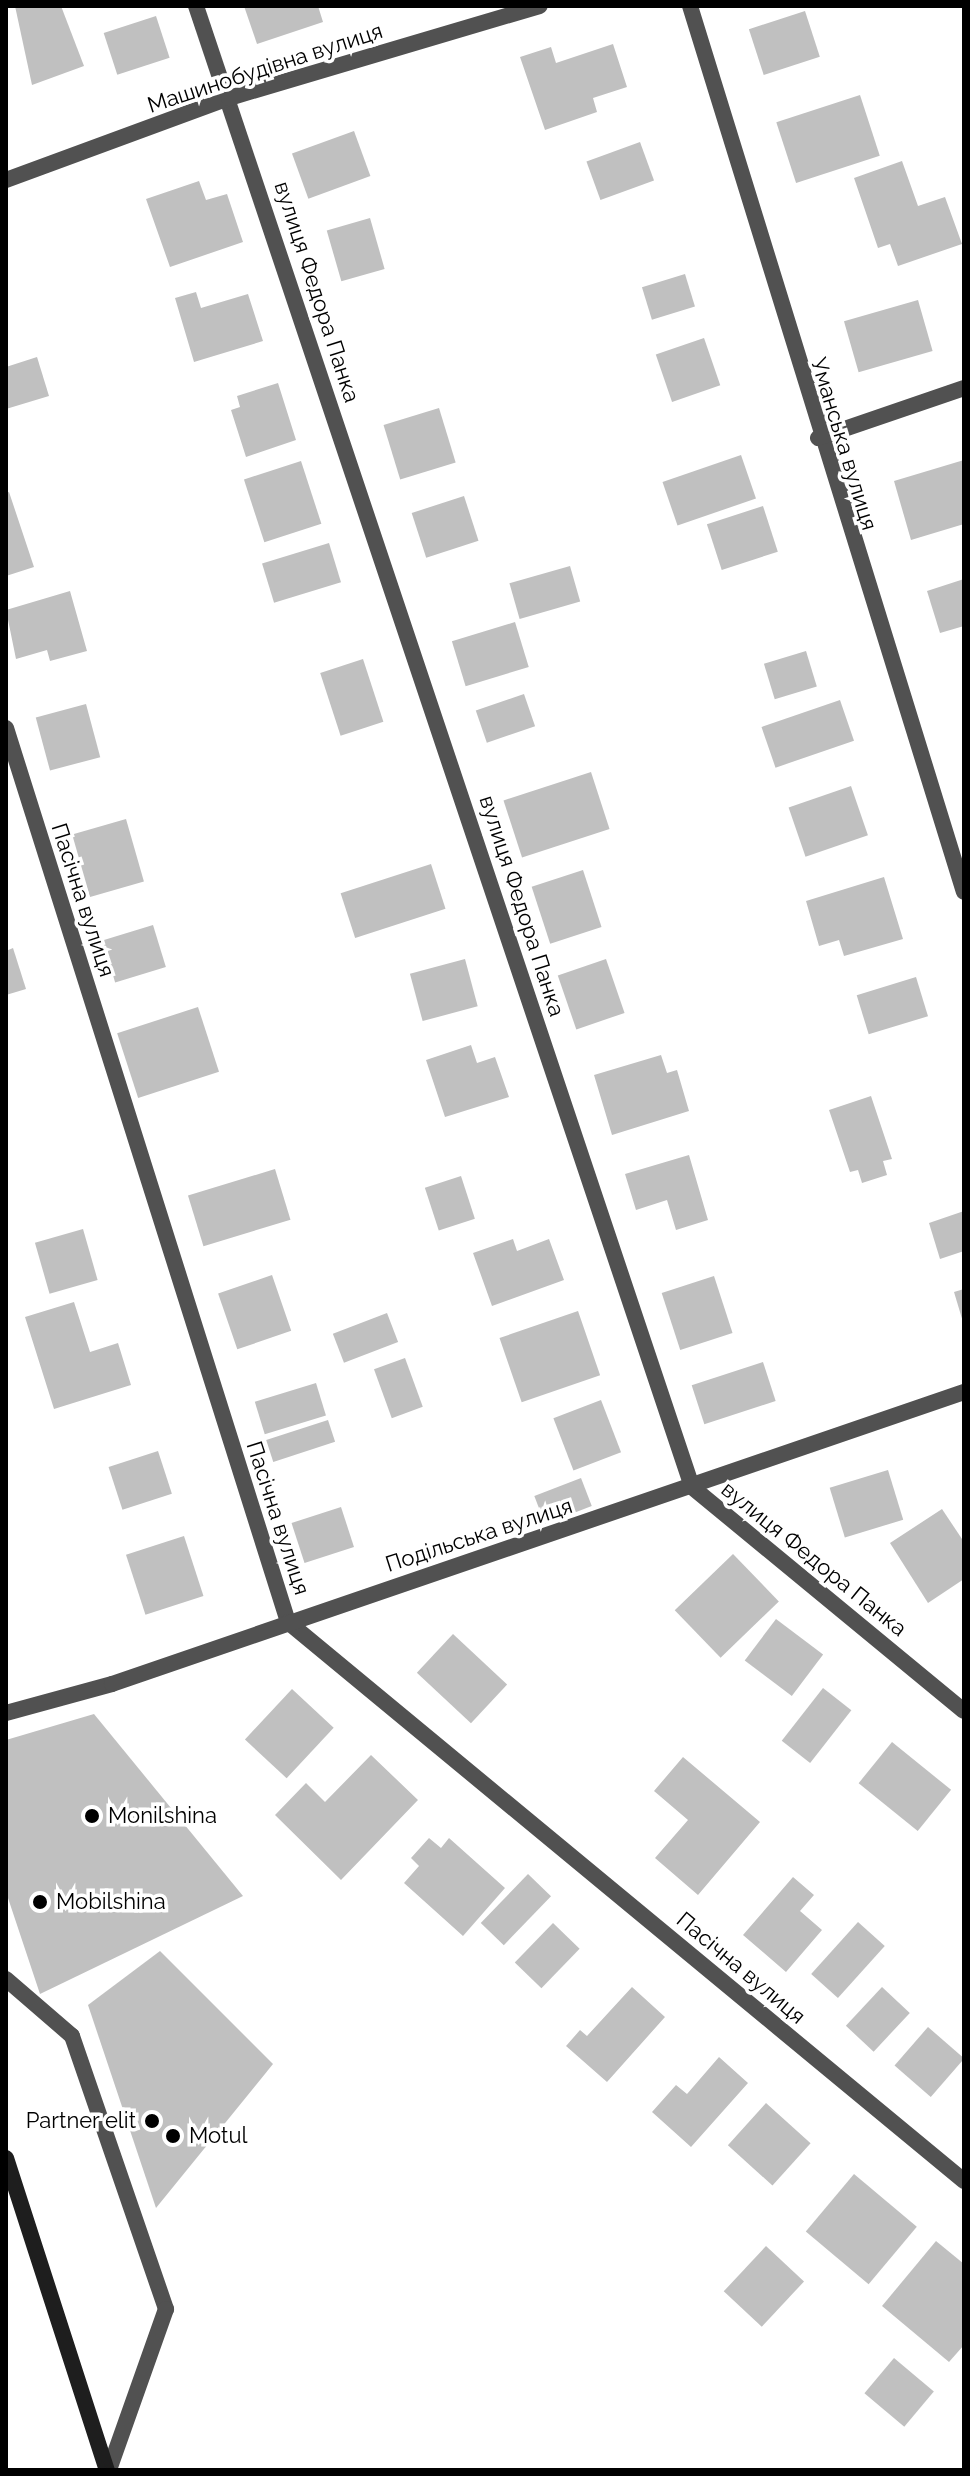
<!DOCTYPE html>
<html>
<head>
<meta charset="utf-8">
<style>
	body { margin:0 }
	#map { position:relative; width:970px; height:2476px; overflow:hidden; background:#fff; font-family:Raleway,sans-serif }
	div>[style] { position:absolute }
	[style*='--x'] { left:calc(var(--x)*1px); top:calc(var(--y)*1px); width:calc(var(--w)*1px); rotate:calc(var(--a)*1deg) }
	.building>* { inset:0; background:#c0c0c0; transform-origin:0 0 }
	.service>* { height:16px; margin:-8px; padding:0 8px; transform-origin:8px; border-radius:8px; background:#515151 }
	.minor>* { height:16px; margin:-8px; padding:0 8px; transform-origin:8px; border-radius:8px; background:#515151 }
	.secondary>* { height:16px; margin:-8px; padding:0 8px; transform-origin:8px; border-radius:8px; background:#1e1e1e }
	.dots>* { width:22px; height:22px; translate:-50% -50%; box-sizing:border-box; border:4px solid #fff; border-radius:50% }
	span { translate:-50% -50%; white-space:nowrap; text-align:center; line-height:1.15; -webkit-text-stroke:7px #fff; paint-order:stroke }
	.street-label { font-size:22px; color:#000 }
	.poi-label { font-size:22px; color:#000 }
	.left { translate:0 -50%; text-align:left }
	.right { translate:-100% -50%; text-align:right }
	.frame { position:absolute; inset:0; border:8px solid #000; pointer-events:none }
</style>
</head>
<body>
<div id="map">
	<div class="building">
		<div style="clip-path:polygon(15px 6px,61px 6px,84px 66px,32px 85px)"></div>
		<div style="clip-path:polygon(244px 6px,318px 6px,323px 22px,257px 44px)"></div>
		<div style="left:805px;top:11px;width:48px;height:59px;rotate:72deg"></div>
		<div style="left:156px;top:16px;width:44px;height:55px;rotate:72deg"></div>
		<div style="clip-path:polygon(613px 44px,627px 87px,593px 98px,597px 112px,545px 130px,520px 57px,551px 47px,556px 63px)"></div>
		<div style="left:860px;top:95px;width:64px;height:88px;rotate:72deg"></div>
		<div style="left:354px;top:131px;width:48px;height:66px;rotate:70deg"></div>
		<div style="left:640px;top:142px;width:41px;height:57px;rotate:70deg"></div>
		<div style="clip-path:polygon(902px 161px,918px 206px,945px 197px,962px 244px,898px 266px,890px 244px,878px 248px,854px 178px)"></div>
		<div style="clip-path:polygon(199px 181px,206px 200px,227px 194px,243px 242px,170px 267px,146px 199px)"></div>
		<div style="left:370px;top:218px;width:53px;height:45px;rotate:74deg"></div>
		<div style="left:685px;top:274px;width:34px;height:45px;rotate:73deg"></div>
		<div style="clip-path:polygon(196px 292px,201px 308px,248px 294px,263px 341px,194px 362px,175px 298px)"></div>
		<div style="left:918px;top:300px;width:53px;height:77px;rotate:74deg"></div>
		<div style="left:704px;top:338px;width:50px;height:51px;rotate:71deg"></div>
		<div style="clip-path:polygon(37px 357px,49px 396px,6px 409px,6px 367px)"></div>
		<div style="clip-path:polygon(278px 383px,296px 440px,246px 457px,231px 410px,240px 407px,237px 396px)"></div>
		<div style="left:439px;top:408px;width:57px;height:58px;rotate:73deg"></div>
		<div style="left:741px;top:455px;width:46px;height:83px;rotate:71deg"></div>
		<div style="clip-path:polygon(964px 460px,964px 524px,911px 540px,894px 481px)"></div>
		<div style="left:301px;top:461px;width:66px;height:60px;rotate:72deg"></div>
		<div style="clip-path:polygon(9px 492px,34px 567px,6px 576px,6px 493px)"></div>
		<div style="left:464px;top:496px;width:47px;height:55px;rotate:72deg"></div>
		<div style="left:763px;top:506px;width:48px;height:59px;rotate:72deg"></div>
		<div style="left:329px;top:543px;width:41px;height:70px;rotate:73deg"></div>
		<div style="left:570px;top:566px;width:37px;height:63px;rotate:74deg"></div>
		<div style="clip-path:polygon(964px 579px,964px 626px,940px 633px,927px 591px)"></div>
		<div style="clip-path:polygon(70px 591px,87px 651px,50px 661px,47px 650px,16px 659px,6px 610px)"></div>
		<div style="left:515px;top:622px;width:47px;height:66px;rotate:73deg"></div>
		<div style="left:806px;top:651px;width:37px;height:44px;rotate:73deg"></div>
		<div style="left:363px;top:659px;width:66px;height:45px;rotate:72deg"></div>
		<div style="left:524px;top:694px;width:34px;height:51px;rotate:71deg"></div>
		<div style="left:840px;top:700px;width:43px;height:83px;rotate:71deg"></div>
		<div style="left:86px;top:704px;width:55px;height:52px;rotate:75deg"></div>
		<div style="left:591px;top:772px;width:60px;height:92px;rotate:72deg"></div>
		<div style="left:851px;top:786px;width:52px;height:66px;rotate:71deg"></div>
		<div style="left:126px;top:819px;width:65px;height:56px;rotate:74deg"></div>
		<div style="left:431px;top:864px;width:47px;height:95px;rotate:72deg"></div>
		<div style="left:583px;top:870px;width:60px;height:54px;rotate:72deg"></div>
		<div style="clip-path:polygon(884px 877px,903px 939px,844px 956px,839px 940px,819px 946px,806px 901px)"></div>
		<div style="left:153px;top:925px;width:44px;height:53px;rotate:73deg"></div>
		<div style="clip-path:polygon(13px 948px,26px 989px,6px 995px,6px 951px)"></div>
		<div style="left:465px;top:959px;width:49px;height:57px;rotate:75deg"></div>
		<div style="left:606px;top:959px;width:57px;height:51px;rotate:71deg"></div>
		<div style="left:916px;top:977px;width:41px;height:62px;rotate:73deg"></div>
		<div style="left:198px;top:1007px;width:68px;height:85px;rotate:72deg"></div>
		<div style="clip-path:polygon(471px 1045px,477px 1063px,495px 1057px,509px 1097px,445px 1117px,426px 1060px)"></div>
		<div style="clip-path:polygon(661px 1055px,667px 1073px,677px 1070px,689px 1111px,612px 1135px,594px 1075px)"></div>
		<div style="clip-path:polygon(871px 1096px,892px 1159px,883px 1161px,887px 1175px,862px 1183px,858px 1170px,850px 1172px,829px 1110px)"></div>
		<div style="clip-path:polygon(689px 1155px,708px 1220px,676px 1230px,667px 1200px,636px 1210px,625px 1174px)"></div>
		<div style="left:275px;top:1169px;width:53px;height:91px;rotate:73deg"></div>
		<div style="left:461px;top:1176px;width:45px;height:38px;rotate:72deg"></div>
		<div style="clip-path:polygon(964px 1211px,964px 1251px,940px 1259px,929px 1223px)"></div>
		<div style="left:83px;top:1229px;width:53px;height:50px;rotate:74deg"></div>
		<div style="clip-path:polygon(513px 1239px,517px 1251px,549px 1239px,564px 1280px,492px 1306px,473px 1253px)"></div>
		<div style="left:272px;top:1275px;width:59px;height:57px;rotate:71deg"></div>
		<div style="left:714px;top:1276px;width:60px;height:55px;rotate:72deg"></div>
		<div style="clip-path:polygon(964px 1289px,964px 1322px,963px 1322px,954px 1292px)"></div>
		<div style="clip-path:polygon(74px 1302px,90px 1352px,118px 1343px,131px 1385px,54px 1409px,25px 1317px)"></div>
		<div style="left:578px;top:1311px;width:68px;height:83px;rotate:71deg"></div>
		<div style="left:387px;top:1313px;width:31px;height:58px;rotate:69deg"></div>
		<div style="left:405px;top:1358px;width:52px;height:33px;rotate:70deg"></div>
		<div style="left:763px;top:1362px;width:41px;height:75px;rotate:72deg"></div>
		<div style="left:316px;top:1383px;width:34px;height:64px;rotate:73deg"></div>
		<div style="left:601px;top:1400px;width:56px;height:51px;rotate:69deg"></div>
		<div style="left:328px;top:1420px;width:23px;height:65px;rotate:72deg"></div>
		<div style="left:158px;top:1451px;width:45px;height:52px;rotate:72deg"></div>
		<div style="left:888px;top:1470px;width:52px;height:61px;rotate:73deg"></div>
		<div style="left:581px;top:1478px;width:30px;height:50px;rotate:69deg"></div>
		<div style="left:341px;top:1507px;width:42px;height:52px;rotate:72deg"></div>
		<div style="clip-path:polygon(942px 1509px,964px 1542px,964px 1579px,928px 1603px,890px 1543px)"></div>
		<div style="left:184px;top:1536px;width:63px;height:61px;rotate:72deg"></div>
		<div style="left:733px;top:1554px;width:66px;height:81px;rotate:46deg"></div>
		<div style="left:776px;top:1619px;width:59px;height:52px;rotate:37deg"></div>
		<div style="left:453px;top:1634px;width:74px;height:53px;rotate:43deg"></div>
		<div style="left:823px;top:1688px;width:36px;height:67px;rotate:38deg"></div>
		<div style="left:292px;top:1689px;width:57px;height:69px;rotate:43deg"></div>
		<div style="clip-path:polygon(94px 1714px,243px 1896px,40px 1994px,6px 1892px,6px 1740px)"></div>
		<div style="left:892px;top:1742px;width:76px;height:53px;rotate:39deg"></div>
		<div style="clip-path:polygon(371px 1755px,418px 1800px,341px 1880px,275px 1815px,306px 1783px,325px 1802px)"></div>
		<div style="clip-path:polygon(683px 1757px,760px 1822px,698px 1895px,655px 1858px,688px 1820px,654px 1791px)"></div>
		<div style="clip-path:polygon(429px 1838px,441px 1848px,449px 1838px,505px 1888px,463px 1936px,404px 1883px,419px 1866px,411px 1858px)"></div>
		<div style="left:528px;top:1874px;width:32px;height:68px;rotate:44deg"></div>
		<div style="clip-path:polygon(793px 1877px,814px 1895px,800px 1911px,822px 1930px,786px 1972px,743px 1935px)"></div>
		<div style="left:858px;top:1922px;width:36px;height:70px;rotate:42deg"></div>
		<div style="left:553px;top:1923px;width:37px;height:55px;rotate:44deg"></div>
		<div style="clip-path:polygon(160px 1951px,273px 2064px,156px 2208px,88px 2005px)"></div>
		<div style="clip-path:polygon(632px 1987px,665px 2017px,607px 2082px,566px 2046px,580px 2030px,587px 2036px)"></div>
		<div style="left:882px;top:1987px;width:38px;height:53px;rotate:43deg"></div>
		<div style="left:928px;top:2027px;width:48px;height:51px;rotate:41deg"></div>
		<div style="clip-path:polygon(719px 2057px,748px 2083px,691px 2147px,652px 2112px,676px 2085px,687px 2094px)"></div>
		<div style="left:766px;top:2103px;width:60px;height:57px;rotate:42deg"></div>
		<div style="left:854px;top:2174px;width:82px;height:75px;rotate:40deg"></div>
		<div style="clip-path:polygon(936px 2241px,964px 2264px,964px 2345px,949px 2362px,882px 2306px)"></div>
		<div style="left:766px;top:2246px;width:52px;height:62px;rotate:43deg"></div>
		<div style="left:894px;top:2358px;width:52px;height:46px;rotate:40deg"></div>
	</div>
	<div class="service">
		<div style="--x:6;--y:1979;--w:87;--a:40.8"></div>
		<div style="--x:72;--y:2036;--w:289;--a:71"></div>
		<div style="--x:166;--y:2309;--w:171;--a:109.5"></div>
	</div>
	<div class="minor">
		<div style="--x:196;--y:6;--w:1562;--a:71.48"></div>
		<div style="--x:692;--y:1487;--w:352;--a:39.5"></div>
		<div style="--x:690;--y:6;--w:927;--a:72.82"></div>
		<div style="--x:6;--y:180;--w:238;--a:-20.2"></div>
		<div style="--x:229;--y:98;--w:324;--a:-16.5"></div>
		<div style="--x:818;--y:438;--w:154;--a:-18.9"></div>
		<div style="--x:6;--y:728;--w:937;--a:72.49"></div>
		<div style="--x:288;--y:1622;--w:877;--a:39.59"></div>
		<div style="--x:6;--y:1713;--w:110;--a:-15.3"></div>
		<div style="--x:112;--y:1684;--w:901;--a:-18.92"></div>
	</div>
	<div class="secondary">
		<div style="--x:6;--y:2158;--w:328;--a:72.1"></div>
	</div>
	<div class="dots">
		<div style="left:92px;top:1816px;background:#000"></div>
		<div style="left:40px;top:1902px;background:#000"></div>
		<div style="left:152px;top:2121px;background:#000"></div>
		<div style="left:173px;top:2136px;background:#000"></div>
	</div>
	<div class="street-label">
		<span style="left:265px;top:68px;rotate:-18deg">Машинобудівна вулиця</span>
		<span style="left:317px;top:292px;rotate:72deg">вулиця Федора Панка</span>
		<span style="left:844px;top:444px;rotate:73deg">Уманська вулиця</span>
		<span style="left:83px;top:900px;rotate:72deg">Пасічна вулиця</span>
		<span style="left:522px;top:906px;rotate:72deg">вулиця Федора Панка</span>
		<span style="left:278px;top:1518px;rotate:72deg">Пасічна вулиця</span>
		<span style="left:479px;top:1535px;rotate:-18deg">Подільська вулиця</span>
		<span style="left:814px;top:1559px;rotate:39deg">вулиця Федора Панка</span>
		<span style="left:741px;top:1968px;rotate:40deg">Пасічна вулиця</span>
	</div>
	<div class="poi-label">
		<span class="left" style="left:108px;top:1816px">Monilshina</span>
		<span class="left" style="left:56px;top:1902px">Mobilshina</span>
		<span class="right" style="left:136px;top:2121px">Partner elit</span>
		<span class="left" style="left:189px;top:2136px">Motul</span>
	</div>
	<div class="frame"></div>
</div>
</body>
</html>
